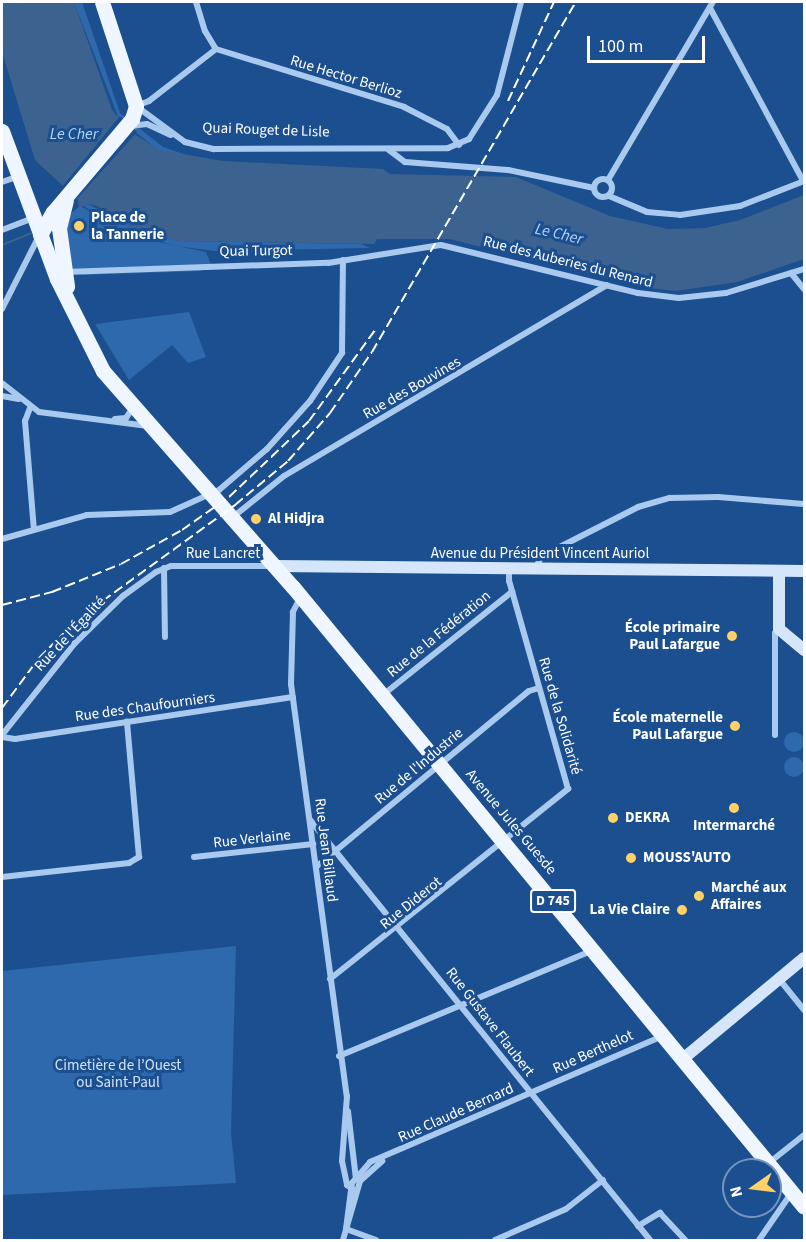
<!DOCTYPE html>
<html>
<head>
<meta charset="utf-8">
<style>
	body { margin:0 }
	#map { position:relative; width:806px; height:1242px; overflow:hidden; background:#1b4f8f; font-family:"Source Sans 3",sans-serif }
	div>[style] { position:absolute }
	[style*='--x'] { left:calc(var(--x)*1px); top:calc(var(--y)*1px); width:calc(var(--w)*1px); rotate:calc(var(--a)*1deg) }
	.green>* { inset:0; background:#2e69ad }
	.round { border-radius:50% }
	.water>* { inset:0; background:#3c6290 }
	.pier>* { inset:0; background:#1b4f8f }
	.stream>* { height:2px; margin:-1px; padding:0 1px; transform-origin:1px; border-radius:1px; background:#3c6290 }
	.street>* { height:6px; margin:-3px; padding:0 3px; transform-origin:3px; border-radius:3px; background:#a9c9ee }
	.street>.ring { margin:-3px; padding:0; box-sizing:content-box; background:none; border:6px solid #a9c9ee; border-radius:50% }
	.secondary>* { height:12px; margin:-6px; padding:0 6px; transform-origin:6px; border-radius:6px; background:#d6e6fa }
	.primary>* { height:15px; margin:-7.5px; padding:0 7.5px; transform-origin:7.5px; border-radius:7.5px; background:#f0f6ff }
	.rail>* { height:2px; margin-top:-1px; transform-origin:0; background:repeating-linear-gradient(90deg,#fff 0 10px,transparent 0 14.5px) }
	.dots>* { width:16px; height:16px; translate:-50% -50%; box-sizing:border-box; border:3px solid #1b4f8f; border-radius:50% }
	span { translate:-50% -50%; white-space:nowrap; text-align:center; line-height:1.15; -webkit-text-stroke:6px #1b4f8f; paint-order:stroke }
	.shield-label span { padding:2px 4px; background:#1b4f8f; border:2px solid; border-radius:4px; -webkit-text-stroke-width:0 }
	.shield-label { font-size:14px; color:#fff; font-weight:700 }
	.street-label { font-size:15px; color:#fff }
	.poi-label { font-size:15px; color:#fff; font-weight:700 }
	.left { translate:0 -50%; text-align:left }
	.right { translate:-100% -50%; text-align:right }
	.park-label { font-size:15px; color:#cfe3fa }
	.water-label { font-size:16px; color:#b5d3f5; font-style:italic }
	.frame { position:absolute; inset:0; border:3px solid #fff; pointer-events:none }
	.north { position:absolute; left:722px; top:1158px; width:60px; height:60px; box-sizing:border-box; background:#1b4f8f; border:2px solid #7695bc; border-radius:50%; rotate:256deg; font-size:16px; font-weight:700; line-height:24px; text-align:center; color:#fff }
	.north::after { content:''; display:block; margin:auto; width:21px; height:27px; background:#ffd166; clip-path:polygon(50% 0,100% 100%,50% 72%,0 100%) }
	.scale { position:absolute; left:587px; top:36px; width:118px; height:27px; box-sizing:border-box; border:3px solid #fff; border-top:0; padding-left:8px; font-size:18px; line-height:21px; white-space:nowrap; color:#fff; -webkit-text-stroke:4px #1b4f8f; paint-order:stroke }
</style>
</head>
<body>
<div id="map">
	<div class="green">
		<div style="clip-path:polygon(74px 2px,82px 2px,120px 113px,163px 147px,189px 156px,158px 150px,119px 119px)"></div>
		<div style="clip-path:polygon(88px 204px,129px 225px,178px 241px,361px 244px,370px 248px,214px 251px,176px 246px,139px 236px,103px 220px,84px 206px)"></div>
		<div style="clip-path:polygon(80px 206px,139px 238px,206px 252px,211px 265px,200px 271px,83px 275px,71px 268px,63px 220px)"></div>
		<div style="clip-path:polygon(189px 312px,206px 357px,188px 363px,172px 345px,129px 380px,95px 324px)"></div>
		<div class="round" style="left:784px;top:732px;width:20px;height:20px"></div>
		<div class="round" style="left:784px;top:757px;width:20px;height:20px"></div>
		<div style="clip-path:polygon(236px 946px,231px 1133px,236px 1183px,2px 1195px,2px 971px)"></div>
	</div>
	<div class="water">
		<div style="clip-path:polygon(2px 2px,74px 2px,112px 110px,133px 133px,159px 150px,223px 161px,383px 169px,390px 174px,516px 177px,610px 216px,668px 229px,705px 228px,740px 220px,804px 195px,804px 259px,737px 282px,676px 291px,649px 288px,449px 239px,377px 239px,374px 244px,178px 241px,129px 225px,97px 206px,88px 204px,79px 208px,78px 200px,35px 160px,2px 52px)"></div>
	</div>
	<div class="pier">
		<div style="clip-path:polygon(120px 116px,137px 132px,75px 201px,61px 188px)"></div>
	</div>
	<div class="stream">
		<div style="--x:2;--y:245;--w:31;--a:-22"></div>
		<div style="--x:2;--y:1240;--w:10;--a:0"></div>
	</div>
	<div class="street">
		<div style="--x:196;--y:2;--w:30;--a:73"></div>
		<div style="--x:205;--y:31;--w:21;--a:59"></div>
		<div style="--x:710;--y:8;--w:196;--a:61.7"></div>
		<div style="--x:216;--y:49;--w:85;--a:142.2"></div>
		<div style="--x:149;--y:101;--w:14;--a:159"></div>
		<div style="--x:136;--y:106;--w:61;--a:36.3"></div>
		<div style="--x:185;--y:142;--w:30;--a:14"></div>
		<div style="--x:214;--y:149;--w:234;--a:-0.2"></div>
		<div style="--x:448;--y:148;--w:23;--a:-23"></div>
		<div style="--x:469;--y:139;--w:52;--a:-57.5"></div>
		<div style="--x:497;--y:95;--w:96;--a:-75.5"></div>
		<div style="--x:216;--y:49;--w:197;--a:17.1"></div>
		<div style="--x:404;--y:107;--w:48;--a:27.1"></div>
		<div style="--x:447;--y:129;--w:20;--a:53"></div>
		<div style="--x:130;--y:126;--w:17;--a:-7"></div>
		<div style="--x:147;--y:124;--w:26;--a:25"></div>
		<div style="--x:389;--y:150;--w:20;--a:37"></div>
		<div style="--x:405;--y:162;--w:103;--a:4.4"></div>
		<div style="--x:508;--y:170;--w:88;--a:11.8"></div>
		<div class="ring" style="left:594px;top:179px;width:12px;height:12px"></div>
		<div style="--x:608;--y:180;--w:207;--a:-59.5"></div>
		<div style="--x:2;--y:182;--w:18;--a:-19"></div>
		<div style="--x:609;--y:196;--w:41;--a:22.8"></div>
		<div style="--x:647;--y:212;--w:33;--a:5"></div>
		<div style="--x:680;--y:215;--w:61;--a:-8.5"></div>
		<div style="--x:740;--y:206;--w:69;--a:-21.3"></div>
		<div style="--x:2;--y:230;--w:33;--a:-21"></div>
		<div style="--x:65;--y:272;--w:263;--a:-2"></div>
		<div style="--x:328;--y:263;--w:114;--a:-9.1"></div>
		<div style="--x:441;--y:245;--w:203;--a:13.7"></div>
		<div style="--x:638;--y:293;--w:41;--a:7"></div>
		<div style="--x:679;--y:298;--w:47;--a:-6.1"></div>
		<div style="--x:726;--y:293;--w:82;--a:-17.1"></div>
		<div style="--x:791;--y:273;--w:21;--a:51"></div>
		<div style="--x:2;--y:309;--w:80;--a:-63.1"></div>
		<div style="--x:2;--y:383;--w:47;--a:38.1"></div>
		<div style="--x:39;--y:412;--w:110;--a:7.3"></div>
		<div style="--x:2;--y:396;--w:17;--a:10"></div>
		<div style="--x:30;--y:408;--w:14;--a:111"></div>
		<div style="--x:25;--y:421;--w:109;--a:85.3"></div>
		<div style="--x:115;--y:419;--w:11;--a:-5"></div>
		<div style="--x:126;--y:418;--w:11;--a:-56"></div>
		<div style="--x:233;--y:517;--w:65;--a:-38.8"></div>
		<div style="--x:284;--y:476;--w:375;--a:-30.6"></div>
		<div style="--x:2;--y:539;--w:88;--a:-15.8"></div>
		<div style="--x:87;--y:515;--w:83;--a:-2.1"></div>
		<div style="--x:170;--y:512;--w:54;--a:-24.2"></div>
		<div style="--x:219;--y:490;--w:63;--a:-40.5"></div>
		<div style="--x:267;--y:449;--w:64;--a:-48.1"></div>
		<div style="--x:310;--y:401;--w:58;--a:-56.3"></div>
		<div style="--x:342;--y:353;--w:93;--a:-89.4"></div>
		<div style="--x:164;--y:568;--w:69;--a:89.2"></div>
		<div style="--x:535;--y:569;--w:15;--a:-62"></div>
		<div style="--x:542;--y:556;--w:108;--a:-27"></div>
		<div style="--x:638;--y:507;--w:33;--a:-16"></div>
		<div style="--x:670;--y:498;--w:48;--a:-1.2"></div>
		<div style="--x:718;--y:497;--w:86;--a:4.7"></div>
		<div style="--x:300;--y:598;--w:16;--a:117"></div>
		<div style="--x:293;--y:612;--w:72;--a:91.6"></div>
		<div style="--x:291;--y:684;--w:416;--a:82.3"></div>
		<div style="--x:347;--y:1096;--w:65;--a:94.4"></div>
		<div style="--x:342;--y:1161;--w:25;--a:78"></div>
		<div style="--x:347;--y:1185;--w:11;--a:34"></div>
		<div style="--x:384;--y:694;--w:164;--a:-38.6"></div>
		<div style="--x:2;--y:735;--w:116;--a:-51.6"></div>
		<div style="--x:74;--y:644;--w:69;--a:-44.4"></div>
		<div style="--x:123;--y:596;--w:41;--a:-36"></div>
		<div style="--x:156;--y:572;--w:16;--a:-22"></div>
		<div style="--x:171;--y:566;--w:102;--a:0"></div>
		<div style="--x:775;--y:735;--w:102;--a:-90"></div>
		<div style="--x:775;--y:633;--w:6;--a:-45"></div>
		<div style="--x:2;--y:737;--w:13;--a:9"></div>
		<div style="--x:15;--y:739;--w:281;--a:-8.6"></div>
		<div style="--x:311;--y:821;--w:539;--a:51.02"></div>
		<div style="--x:194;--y:857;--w:120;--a:-6.2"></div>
		<div style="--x:316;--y:867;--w:276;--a:-39.6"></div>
		<div style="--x:529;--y:691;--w:10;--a:-17"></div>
		<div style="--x:2;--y:877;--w:128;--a:-6.3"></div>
		<div style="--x:129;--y:863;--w:12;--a:-31"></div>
		<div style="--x:139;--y:857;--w:136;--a:-95.1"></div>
		<div style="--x:330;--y:979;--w:305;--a:-38.6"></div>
		<div style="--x:568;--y:789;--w:216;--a:-105.8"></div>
		<div style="--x:509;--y:581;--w:12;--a:-90"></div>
		<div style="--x:779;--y:979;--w:40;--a:51"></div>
		<div style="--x:339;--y:1056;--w:273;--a:-22.6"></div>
		<div style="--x:348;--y:1111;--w:68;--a:83.3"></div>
		<div style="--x:770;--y:1162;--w:43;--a:-38.5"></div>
		<div style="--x:638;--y:1226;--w:26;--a:-31"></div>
		<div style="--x:660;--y:1213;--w:37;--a:47"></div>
		<div style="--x:346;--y:1229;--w:46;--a:-82.6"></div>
		<div style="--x:352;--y:1183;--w:28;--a:-49"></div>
		<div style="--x:370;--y:1162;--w:318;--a:-23.3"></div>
		<div style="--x:346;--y:1229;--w:32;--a:20"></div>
		<div style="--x:343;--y:1240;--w:61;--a:-73.9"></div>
		<div style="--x:360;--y:1181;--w:30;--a:-42"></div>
		<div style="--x:495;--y:1240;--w:77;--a:-23.6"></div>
		<div style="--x:566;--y:1209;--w:47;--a:-38.1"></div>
		<div style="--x:759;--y:1240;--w:58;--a:-55.5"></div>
	</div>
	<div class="secondary">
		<div style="--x:275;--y:566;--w:529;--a:0.54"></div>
		<div style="--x:779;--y:571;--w:58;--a:90"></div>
		<div style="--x:779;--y:629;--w:33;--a:40"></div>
		<div style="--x:684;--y:1058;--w:156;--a:-39.8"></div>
	</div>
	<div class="primary">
		<div style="--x:2;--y:131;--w:158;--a:69.6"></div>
		<div style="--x:57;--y:279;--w:103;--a:63.4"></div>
		<div style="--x:103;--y:371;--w:288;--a:48.7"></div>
		<div style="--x:293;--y:587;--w:803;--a:50.5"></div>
		<div style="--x:66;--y:200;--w:29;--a:104"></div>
		<div style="--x:59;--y:228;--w:59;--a:82.1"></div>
		<div style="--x:40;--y:235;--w:26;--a:-61"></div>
		<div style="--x:53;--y:212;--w:122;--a:-49.7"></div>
		<div style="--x:132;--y:119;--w:14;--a:-73"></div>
		<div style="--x:136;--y:106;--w:109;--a:-108.1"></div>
	</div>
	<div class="rail">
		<div style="--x:508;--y:101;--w:109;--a:-65.1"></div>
		<div style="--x:2;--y:605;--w:52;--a:-14.6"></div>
		<div style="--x:52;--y:592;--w:74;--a:-22.1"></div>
		<div style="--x:121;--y:564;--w:70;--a:-29.1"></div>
		<div style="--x:182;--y:530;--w:57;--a:-35.1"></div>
		<div style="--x:229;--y:497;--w:110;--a:-43.5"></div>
		<div style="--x:309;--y:421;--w:112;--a:-54"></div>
		<div style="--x:2;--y:708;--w:62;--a:-53.5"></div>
		<div style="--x:39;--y:658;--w:57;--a:-45"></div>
		<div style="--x:79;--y:618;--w:193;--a:-35.9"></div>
		<div style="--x:235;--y:505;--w:69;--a:-39.7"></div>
		<div style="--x:288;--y:461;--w:64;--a:-48.8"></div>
		<div style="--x:330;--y:413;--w:74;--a:-55.5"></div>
		<div style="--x:372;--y:352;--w:405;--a:-59.8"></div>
	</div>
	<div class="dots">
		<div style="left:79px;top:226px;background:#ffd166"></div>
		<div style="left:256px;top:519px;background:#ffd166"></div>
		<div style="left:732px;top:636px;background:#ffd166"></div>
		<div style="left:735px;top:726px;background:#ffd166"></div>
		<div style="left:734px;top:808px;background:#ffd166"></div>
		<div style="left:613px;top:818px;background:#ffd166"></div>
		<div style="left:631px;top:858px;background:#ffd166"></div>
		<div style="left:699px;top:896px;background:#ffd166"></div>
		<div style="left:682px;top:910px;background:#ffd166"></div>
	</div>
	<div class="shield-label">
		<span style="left:553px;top:901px">D 745</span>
	</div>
	<div class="street-label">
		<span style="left:346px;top:77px;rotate:17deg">Rue Hector Berlioz</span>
		<span style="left:266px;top:130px;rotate:2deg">Quai Rouget de Lisle</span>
		<span style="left:256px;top:251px;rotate:-1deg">Quai Turgot</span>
		<span style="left:568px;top:262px;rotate:14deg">Rue des Auberies du Renard</span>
		<span style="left:412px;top:388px;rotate:-30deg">Rue des Bouvines</span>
		<span style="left:223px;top:554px">Rue Lancret</span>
		<span style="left:540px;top:554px">Avenue du Président Vincent Auriol</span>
		<span style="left:70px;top:634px;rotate:-47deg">Rue de l'Égalité</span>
		<span style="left:439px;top:634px;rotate:-39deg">Rue de la Fédération</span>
		<span style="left:145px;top:707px;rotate:-8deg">Rue des Chaufourniers</span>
		<span style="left:560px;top:716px;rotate:74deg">Rue de la Solidarité</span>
		<span style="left:419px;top:766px;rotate:-40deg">Rue de l'Industrie</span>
		<span style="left:511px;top:822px;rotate:50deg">Avenue Jules Guesde</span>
		<span style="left:252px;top:839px;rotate:-6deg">Rue Verlaine</span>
		<span style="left:326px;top:850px;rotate:83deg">Rue Jean Billaud</span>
		<span style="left:411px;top:903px;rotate:-39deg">Rue Diderot</span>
		<span style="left:490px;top:1022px;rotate:52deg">Rue Gustave Flaubert</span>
		<span style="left:593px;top:1052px;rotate:-24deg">Rue Berthelot</span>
		<span style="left:456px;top:1113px;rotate:-24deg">Rue Claude Bernard</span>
	</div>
	<div class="poi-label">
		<span class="left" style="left:91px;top:226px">Place de<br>la Tannerie</span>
		<span class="left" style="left:268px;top:519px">Al Hidjra</span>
		<span class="right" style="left:720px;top:636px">École primaire<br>Paul Lafargue</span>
		<span class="right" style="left:723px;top:726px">École maternelle<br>Paul Lafargue</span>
		<span class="left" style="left:625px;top:818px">DEKRA</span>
		<span style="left:734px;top:826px">Intermarché</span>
		<span class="left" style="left:643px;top:858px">MOUSS'AUTO</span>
		<span class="left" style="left:711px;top:896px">Marché aux<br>Affaires</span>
		<span class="right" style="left:670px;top:910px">La Vie Claire</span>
	</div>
	<div class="park-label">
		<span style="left:118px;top:1074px">Cimetière de l’Ouest<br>ou Saint-Paul</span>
	</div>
	<div class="water-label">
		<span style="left:74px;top:134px">Le Cher</span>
		<span style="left:559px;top:234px;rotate:13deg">Le Cher</span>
	</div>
	<div class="frame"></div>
	<div class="north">N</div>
	<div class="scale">100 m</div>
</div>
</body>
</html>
